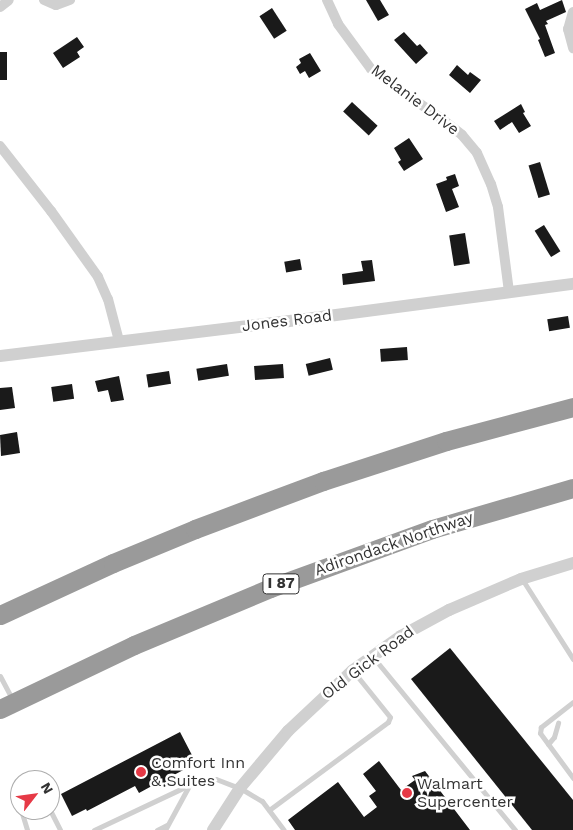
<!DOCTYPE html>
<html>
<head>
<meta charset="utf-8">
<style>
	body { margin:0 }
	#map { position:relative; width:573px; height:830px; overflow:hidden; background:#fff; font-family:"Work Sans",sans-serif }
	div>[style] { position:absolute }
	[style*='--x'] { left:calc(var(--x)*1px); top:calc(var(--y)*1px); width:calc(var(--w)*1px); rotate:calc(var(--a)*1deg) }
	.building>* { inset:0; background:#1a1a1a; transform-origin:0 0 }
	.service>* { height:5px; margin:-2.5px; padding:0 2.5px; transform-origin:2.5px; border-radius:2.5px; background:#d0d0d0 }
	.minor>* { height:10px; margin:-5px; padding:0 5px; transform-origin:5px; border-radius:5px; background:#d0d0d0 }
	.tertiary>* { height:12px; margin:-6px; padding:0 6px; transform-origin:6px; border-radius:6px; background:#d0d0d0 }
	.motorway>* { height:19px; margin:-9.5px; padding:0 9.5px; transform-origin:9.5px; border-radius:9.5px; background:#9a9a9a }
	.dots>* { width:14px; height:14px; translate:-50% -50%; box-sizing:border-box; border:2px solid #fff; border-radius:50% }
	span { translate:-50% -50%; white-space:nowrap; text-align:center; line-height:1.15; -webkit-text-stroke:5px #fff; paint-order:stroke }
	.shield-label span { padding:1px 4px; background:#fff; border:1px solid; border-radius:4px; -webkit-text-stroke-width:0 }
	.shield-label { font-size:15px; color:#333; font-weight:700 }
	.street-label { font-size:16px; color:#333 }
	.poi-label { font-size:16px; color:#333 }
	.left { translate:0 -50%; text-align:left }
	.north { position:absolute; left:10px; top:770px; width:50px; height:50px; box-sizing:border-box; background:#fff; border:1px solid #adadad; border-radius:50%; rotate:60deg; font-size:14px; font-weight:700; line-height:20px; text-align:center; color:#333 }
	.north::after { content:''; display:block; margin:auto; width:18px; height:22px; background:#e63946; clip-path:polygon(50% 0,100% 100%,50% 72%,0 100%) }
</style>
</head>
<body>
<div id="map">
	<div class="building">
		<div style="clip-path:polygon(366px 0,380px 0,389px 15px,378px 21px)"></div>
		<div style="clip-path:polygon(562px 0,566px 12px,546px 21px,548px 24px,545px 25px,555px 53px,545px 57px,538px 40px,540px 39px,525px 9px,537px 3px,540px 10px)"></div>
		<div style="left:272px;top:8px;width:27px;height:15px;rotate:57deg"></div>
		<div style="clip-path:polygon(404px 32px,417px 46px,420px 44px,428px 53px,416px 64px,394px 40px)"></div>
		<div style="clip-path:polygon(77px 37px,84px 47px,77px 52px,80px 57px,63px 68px,53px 53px)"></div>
		<div style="left:0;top:52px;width:7px;height:28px"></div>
		<div style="clip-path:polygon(310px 53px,321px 71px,309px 78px,305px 71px,300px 74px,296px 67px,301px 63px,299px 59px)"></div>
		<div style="clip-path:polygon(457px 65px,468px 75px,470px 72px,481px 80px,470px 93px,449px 75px)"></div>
		<div style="left:352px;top:102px;width:35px;height:13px;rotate:43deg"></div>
		<div style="clip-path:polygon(521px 104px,525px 112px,523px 113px,531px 126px,519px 133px,512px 122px,500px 130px,494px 121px)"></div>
		<div style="clip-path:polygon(409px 138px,423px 159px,404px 171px,398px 162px,401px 160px,394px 148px)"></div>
		<div style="left:540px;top:162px;width:34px;height:12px;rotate:73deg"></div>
		<div style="clip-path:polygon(455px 174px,459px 186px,452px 189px,459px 207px,446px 212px,436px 184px,447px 180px,446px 177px)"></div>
		<div style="left:544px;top:225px;width:31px;height:11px;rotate:58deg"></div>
		<div style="left:465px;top:233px;width:31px;height:16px;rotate:81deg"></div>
		<div style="left:300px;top:259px;width:11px;height:16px;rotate:80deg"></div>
		<div style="clip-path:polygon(372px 260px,375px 281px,343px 285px,342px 274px,363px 271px,361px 261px)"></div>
		<div style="left:568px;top:316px;width:12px;height:21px;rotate:81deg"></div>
		<div style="left:407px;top:347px;width:13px;height:27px;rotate:86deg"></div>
		<div style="left:330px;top:358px;width:12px;height:25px;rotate:76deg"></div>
		<div style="left:227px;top:364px;width:12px;height:31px;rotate:81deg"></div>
		<div style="left:283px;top:364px;width:14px;height:29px;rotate:86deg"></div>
		<div style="left:169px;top:371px;width:13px;height:23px;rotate:81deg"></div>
		<div style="clip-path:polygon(119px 376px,124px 400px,111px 402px,108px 390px,98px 392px,95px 381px)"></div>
		<div style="left:72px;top:384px;width:15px;height:21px;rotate:82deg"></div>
		<div style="clip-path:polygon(12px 387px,15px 408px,0 410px,0 388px)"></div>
		<div style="clip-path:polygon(17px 432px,20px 453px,1px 456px,0 435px)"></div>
		<div style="clip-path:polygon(450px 648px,573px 800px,573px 830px,532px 830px,411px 679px)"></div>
		<div style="clip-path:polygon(180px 732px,194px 759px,185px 764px,187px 768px,172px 776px,175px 781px,164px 787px,161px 781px,139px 793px,135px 786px,87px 811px,86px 809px,72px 816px,61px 794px)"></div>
		<div style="clip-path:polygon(379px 761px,401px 790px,415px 780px,412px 776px,425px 771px,470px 830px,295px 830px,288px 820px,338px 782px,364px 817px,377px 807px,369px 796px,376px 791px,363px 774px)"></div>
	</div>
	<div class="service">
		<div style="--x:522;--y:579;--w:95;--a:57.5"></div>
		<div style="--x:373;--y:657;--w:224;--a:50.6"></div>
		<div style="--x:0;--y:676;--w:27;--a:62"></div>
		<div style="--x:573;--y:702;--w:41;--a:142"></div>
		<div style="--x:541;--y:727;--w:6;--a:99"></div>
		<div style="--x:540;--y:733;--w:56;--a:53.7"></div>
		<div style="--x:548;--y:744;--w:9;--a:-49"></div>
		<div style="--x:554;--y:737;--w:15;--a:-74"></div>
		<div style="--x:21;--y:810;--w:21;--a:73"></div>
		<div style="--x:50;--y:810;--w:22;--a:63"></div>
		<div style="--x:269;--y:810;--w:148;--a:-36.5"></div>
		<div style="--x:388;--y:722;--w:5;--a:-68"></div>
		<div style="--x:390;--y:717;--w:59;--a:-128.8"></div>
		<div style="--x:94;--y:830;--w:105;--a:-25.3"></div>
		<div style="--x:157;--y:830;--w:11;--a:-27"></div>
		<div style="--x:165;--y:830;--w:52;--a:-61.5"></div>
		<div style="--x:190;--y:784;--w:26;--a:-11"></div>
		<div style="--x:216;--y:779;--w:26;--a:21"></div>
		<div style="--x:240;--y:788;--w:26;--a:31"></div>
		<div style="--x:262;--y:801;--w:36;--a:53"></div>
	</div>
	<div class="minor">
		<div style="--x:44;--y:0;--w:13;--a:23"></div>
		<div style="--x:56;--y:5;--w:15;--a:-20"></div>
		<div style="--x:327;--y:0;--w:26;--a:65"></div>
		<div style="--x:338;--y:24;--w:56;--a:53.7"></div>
		<div style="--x:371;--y:69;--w:88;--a:35.3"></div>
		<div style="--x:443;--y:120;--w:24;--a:38"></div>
		<div style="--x:462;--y:135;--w:23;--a:50"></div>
		<div style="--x:477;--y:153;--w:34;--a:66"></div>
		<div style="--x:491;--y:184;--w:24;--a:73"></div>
		<div style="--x:498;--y:207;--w:86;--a:82.6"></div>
		<div style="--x:0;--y:7;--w:11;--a:-38"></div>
		<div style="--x:573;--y:12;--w:18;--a:106"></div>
		<div style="--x:568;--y:29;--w:20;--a:75"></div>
		<div style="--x:0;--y:146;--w:83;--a:51.9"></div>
		<div style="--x:51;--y:211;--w:81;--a:54.5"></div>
		<div style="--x:98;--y:277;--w:24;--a:66"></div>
		<div style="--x:108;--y:299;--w:43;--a:75.3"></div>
	</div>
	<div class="tertiary">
		<div style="--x:0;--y:356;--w:300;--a:-6.9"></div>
		<div style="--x:298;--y:320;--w:277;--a:-7.5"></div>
		<div style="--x:213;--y:830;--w:50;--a:-57.3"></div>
		<div style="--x:240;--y:788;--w:75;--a:-49.9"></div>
		<div style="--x:288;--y:731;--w:88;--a:-43.2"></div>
		<div style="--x:352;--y:671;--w:60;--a:-35.5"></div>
		<div style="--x:401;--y:636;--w:55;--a:-28.4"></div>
		<div style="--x:449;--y:610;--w:78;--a:-23.3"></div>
		<div style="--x:521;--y:579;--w:54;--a:-17.1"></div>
	</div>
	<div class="motorway">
		<div style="--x:0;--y:615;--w:124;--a:-24.7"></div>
		<div style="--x:113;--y:563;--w:89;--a:-22.5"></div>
		<div style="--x:195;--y:529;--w:137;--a:-20.6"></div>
		<div style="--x:323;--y:481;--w:129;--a:-18"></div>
		<div style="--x:446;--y:441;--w:131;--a:-15"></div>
		<div style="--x:0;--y:709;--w:148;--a:-25.5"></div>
		<div style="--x:134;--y:645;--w:147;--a:-22.7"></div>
		<div style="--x:270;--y:588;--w:172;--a:-20"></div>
		<div style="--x:432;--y:529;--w:147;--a:-16.2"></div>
	</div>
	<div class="dots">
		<div style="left:141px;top:772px;background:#e63946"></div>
		<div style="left:407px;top:793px;background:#e63946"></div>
	</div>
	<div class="shield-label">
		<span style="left:281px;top:584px">I 87</span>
	</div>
	<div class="street-label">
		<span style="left:415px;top:100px;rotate:37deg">Melanie Drive</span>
		<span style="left:287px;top:321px;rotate:-7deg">Jones Road</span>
		<span style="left:394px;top:544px;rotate:-19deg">Adirondack Northway</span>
		<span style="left:368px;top:663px;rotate:-37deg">Old Gick Road</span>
	</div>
	<div class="poi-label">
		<span class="left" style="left:151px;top:772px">Comfort Inn<br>&amp; Suites</span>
		<span class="left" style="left:417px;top:793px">Walmart<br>Supercenter</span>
	</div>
	<div class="north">N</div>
</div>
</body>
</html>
